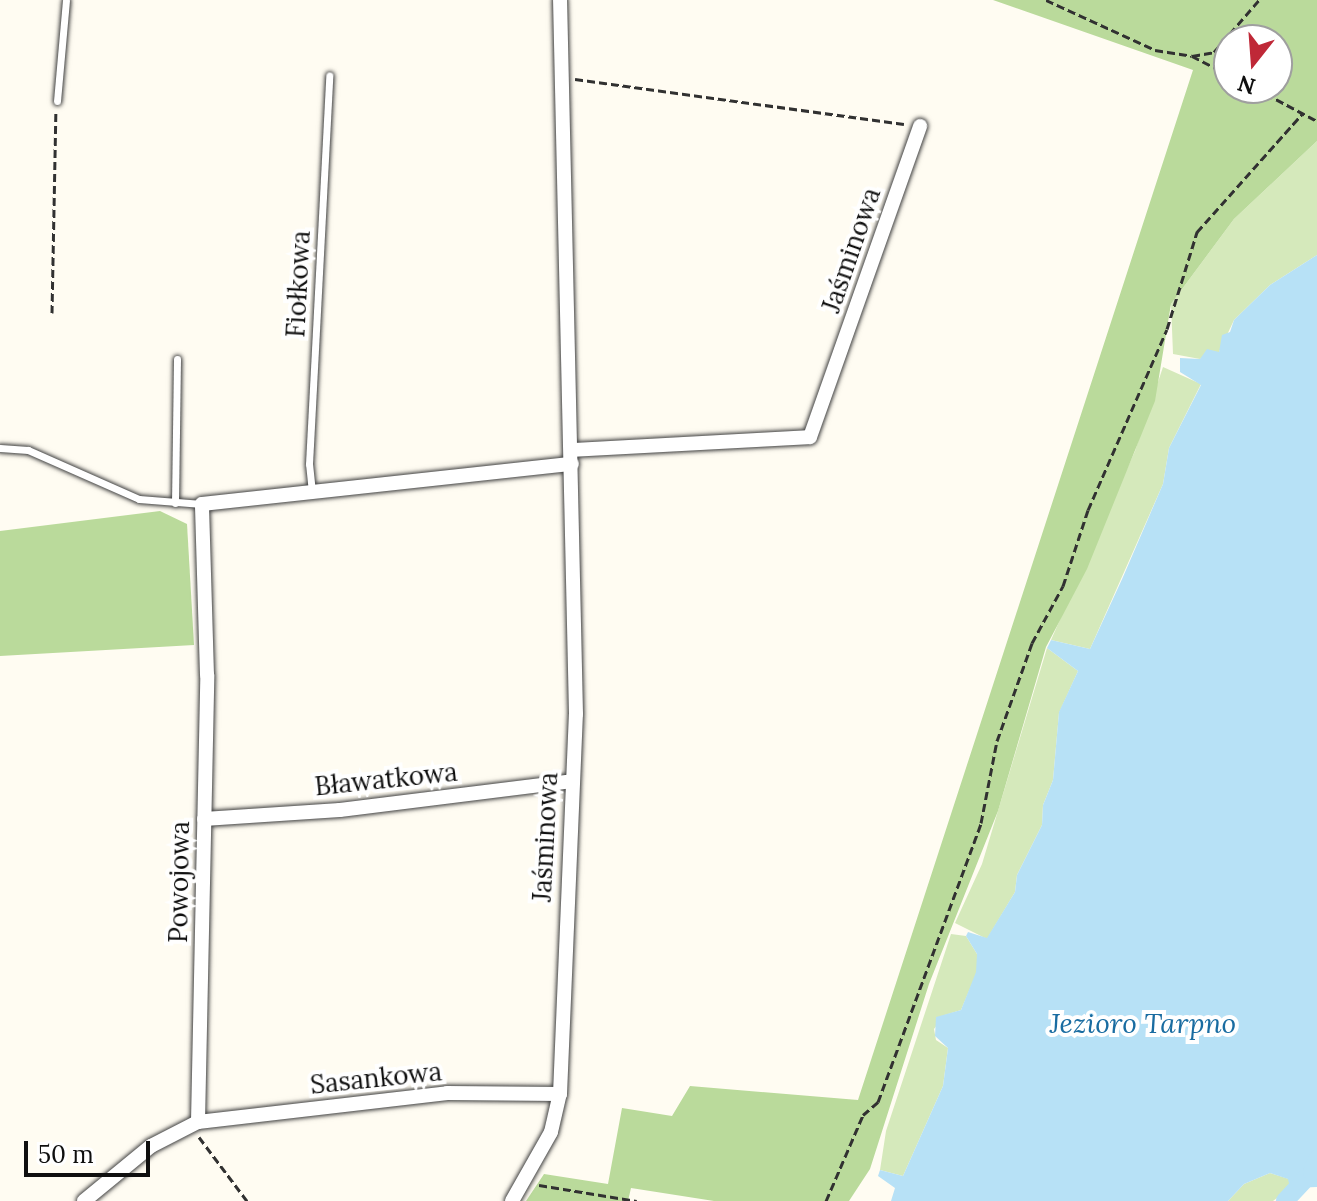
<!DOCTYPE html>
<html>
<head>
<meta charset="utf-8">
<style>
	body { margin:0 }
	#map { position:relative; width:1317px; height:1201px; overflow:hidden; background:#fffcf2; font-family:Lora,serif }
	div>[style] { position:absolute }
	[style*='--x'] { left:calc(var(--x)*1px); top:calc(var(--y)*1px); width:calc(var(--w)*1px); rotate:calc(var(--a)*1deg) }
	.green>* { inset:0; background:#d5e9bb }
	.forest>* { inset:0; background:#bada9b }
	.water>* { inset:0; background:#b7e1f6 }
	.canal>* { height:18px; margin:-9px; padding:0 9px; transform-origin:9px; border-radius:9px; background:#b7e1f6 }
	.path>* { height:3px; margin-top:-1.5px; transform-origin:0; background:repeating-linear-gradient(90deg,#313131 0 8px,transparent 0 12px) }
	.roads { filter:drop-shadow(0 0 2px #424242) drop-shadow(0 0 2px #424242) }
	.lane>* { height:7px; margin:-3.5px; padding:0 3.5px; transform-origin:3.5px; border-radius:3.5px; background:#fff }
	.street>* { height:14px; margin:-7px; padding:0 7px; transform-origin:7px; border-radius:7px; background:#fff }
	span { translate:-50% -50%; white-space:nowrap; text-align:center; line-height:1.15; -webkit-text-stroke:8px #fff; paint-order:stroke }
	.street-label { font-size:26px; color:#0f0f0f }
	.water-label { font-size:28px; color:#196ca1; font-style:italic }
	.north { position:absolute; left:1213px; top:24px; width:80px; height:80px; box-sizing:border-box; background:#fff; border:2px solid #9f9f9f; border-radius:50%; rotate:197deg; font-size:22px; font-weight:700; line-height:32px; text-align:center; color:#0f0f0f }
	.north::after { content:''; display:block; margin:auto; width:28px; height:36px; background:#bf2837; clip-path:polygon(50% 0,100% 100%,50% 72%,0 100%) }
	.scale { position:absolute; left:24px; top:1141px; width:126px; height:36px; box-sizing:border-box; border:4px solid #0f0f0f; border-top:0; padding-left:10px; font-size:24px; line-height:28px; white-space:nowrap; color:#0f0f0f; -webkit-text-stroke:6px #fff; paint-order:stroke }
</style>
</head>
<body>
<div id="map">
	<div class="green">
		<div style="clip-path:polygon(1317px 141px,1317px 255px,1270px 285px,1234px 320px,1219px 352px,1200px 359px,1173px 354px,1171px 304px,1234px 219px)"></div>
		<div style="clip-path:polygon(1163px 367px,1201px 384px,1169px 448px,1163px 484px,1090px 649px,1051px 640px,1135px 451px)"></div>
		<div style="clip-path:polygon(1047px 648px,1078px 671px,1059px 713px,1053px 780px,1043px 805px,1042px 825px,1017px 875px,1015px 892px,987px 939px,955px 923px,982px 864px)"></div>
		<div style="clip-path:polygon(951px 934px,966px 936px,977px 954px,977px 972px,961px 1010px,945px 1015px,934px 1029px,936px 1040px,948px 1048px,943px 1086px,903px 1176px,880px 1170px,886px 1131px)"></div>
		<div style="clip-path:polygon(1270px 1173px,1289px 1179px,1290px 1188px,1273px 1201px,1228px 1201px,1244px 1184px)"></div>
	</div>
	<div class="forest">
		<div style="clip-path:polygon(evenodd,993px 0,1317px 0,1317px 141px,1234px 219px,1171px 304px,1155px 401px,1087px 569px,1046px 647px,998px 811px,929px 984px,870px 1169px,849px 1201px,714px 1201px,631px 1188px,628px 1201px,526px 1201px,544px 1174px,608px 1184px,622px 1108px,672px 1116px,690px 1086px,858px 1100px,1193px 70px,993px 0,1229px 40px,1277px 40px,1277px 88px,1229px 88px,1229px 40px)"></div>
		<div style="clip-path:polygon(160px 511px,187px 524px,194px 645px,0 656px,0 531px)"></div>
	</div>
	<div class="water">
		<div style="clip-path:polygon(1317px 255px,1317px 1187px,1290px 1188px,1288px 1179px,1270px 1173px,1244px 1184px,1228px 1201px,891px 1201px,895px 1188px,878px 1176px,880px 1170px,903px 1176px,943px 1086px,948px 1048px,935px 1036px,936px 1017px,961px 1010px,976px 972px,977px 954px,966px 936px,968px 932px,987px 938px,1015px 892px,1017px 875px,1042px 825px,1043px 805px,1053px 780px,1059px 712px,1078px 671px,1047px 648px,1051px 640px,1090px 649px,1123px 577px,1163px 484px,1169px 448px,1201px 385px,1180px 372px,1180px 358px,1200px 359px,1207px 349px,1219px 352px,1222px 335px,1230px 332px,1234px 320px,1270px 285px)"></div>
	</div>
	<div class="canal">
		<div style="--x:1285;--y:1201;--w:40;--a:-47"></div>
		<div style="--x:1312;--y:1172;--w:14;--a:-69"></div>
	</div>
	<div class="path">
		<div style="--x:1046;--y:0;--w:120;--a:24.6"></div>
		<div style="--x:1155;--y:50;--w:37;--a:9"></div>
		<div style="--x:1192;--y:56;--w:22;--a:-10"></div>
		<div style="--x:1214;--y:52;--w:69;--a:-49.1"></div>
		<div style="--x:1192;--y:56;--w:42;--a:27.2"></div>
		<div style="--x:575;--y:79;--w:332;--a:7.8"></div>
		<div style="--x:1255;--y:88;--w:70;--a:28"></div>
		<div style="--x:52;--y:313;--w:200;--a:-88.9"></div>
		<div style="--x:199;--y:1137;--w:80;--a:53.1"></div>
		<div style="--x:539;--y:1185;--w:99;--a:9.3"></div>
		<div style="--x:826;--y:1201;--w:94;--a:-66.7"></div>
		<div style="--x:863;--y:1115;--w:20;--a:-41"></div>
		<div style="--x:878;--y:1102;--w:297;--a:-69.7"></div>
		<div style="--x:981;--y:823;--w:84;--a:-79"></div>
		<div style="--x:997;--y:741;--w:104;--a:-70.3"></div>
		<div style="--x:1032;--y:643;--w:65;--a:-61.5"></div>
		<div style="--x:1063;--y:586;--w:80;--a:-71.8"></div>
		<div style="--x:1088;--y:510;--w:197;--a:-66.4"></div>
		<div style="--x:1167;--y:329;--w:102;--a:-72.8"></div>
		<div style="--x:1197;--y:232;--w:159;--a:-48.3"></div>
	</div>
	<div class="roads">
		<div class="lane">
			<div style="--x:57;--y:101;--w:101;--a:-84.9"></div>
			<div style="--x:0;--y:448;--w:28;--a:4"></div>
			<div style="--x:28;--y:450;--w:121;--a:23.8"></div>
			<div style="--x:139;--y:499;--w:63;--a:4.5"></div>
			<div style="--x:312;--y:492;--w:28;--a:-96"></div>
			<div style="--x:309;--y:464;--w:389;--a:-87"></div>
			<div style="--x:175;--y:503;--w:144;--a:-89.2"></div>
		</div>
		<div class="street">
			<div style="--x:572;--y:450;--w:238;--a:-3.1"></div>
			<div style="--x:810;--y:437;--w:330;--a:-70.5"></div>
			<div style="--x:204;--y:819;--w:136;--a:-3.8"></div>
			<div style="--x:340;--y:810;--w:234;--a:-7.1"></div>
			<div style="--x:198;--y:1122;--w:447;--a:-88.8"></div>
			<div style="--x:207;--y:675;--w:171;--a:-91.7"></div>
			<div style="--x:202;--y:504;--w:372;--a:-6.2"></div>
			<div style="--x:84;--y:1201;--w:87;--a:-39.4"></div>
			<div style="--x:151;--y:1146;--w:53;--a:-27.1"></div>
			<div style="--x:198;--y:1122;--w:251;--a:-6.6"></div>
			<div style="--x:447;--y:1093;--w:113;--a:0.5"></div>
			<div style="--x:512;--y:1201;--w:79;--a:-60.5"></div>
			<div style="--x:551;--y:1132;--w:39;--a:-77"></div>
			<div style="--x:560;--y:1094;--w:380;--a:-87.6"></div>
			<div style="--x:576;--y:714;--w:714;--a:-91.28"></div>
		</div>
	</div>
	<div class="street-label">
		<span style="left:851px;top:250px;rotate:-71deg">Jaśminowa</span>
		<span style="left:298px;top:284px;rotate:-87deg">Fiołkowa</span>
		<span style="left:386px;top:779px;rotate:-6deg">Bławatkowa</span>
		<span style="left:545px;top:837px;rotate:-87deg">Jaśminowa</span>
		<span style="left:179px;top:882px;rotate:-89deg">Powojowa</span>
		<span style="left:376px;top:1078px;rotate:-6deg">Sasankowa</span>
	</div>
	<div class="water-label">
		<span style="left:1143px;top:1023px">Jezioro Tarpno</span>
	</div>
	<div class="north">N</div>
	<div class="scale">50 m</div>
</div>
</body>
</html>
